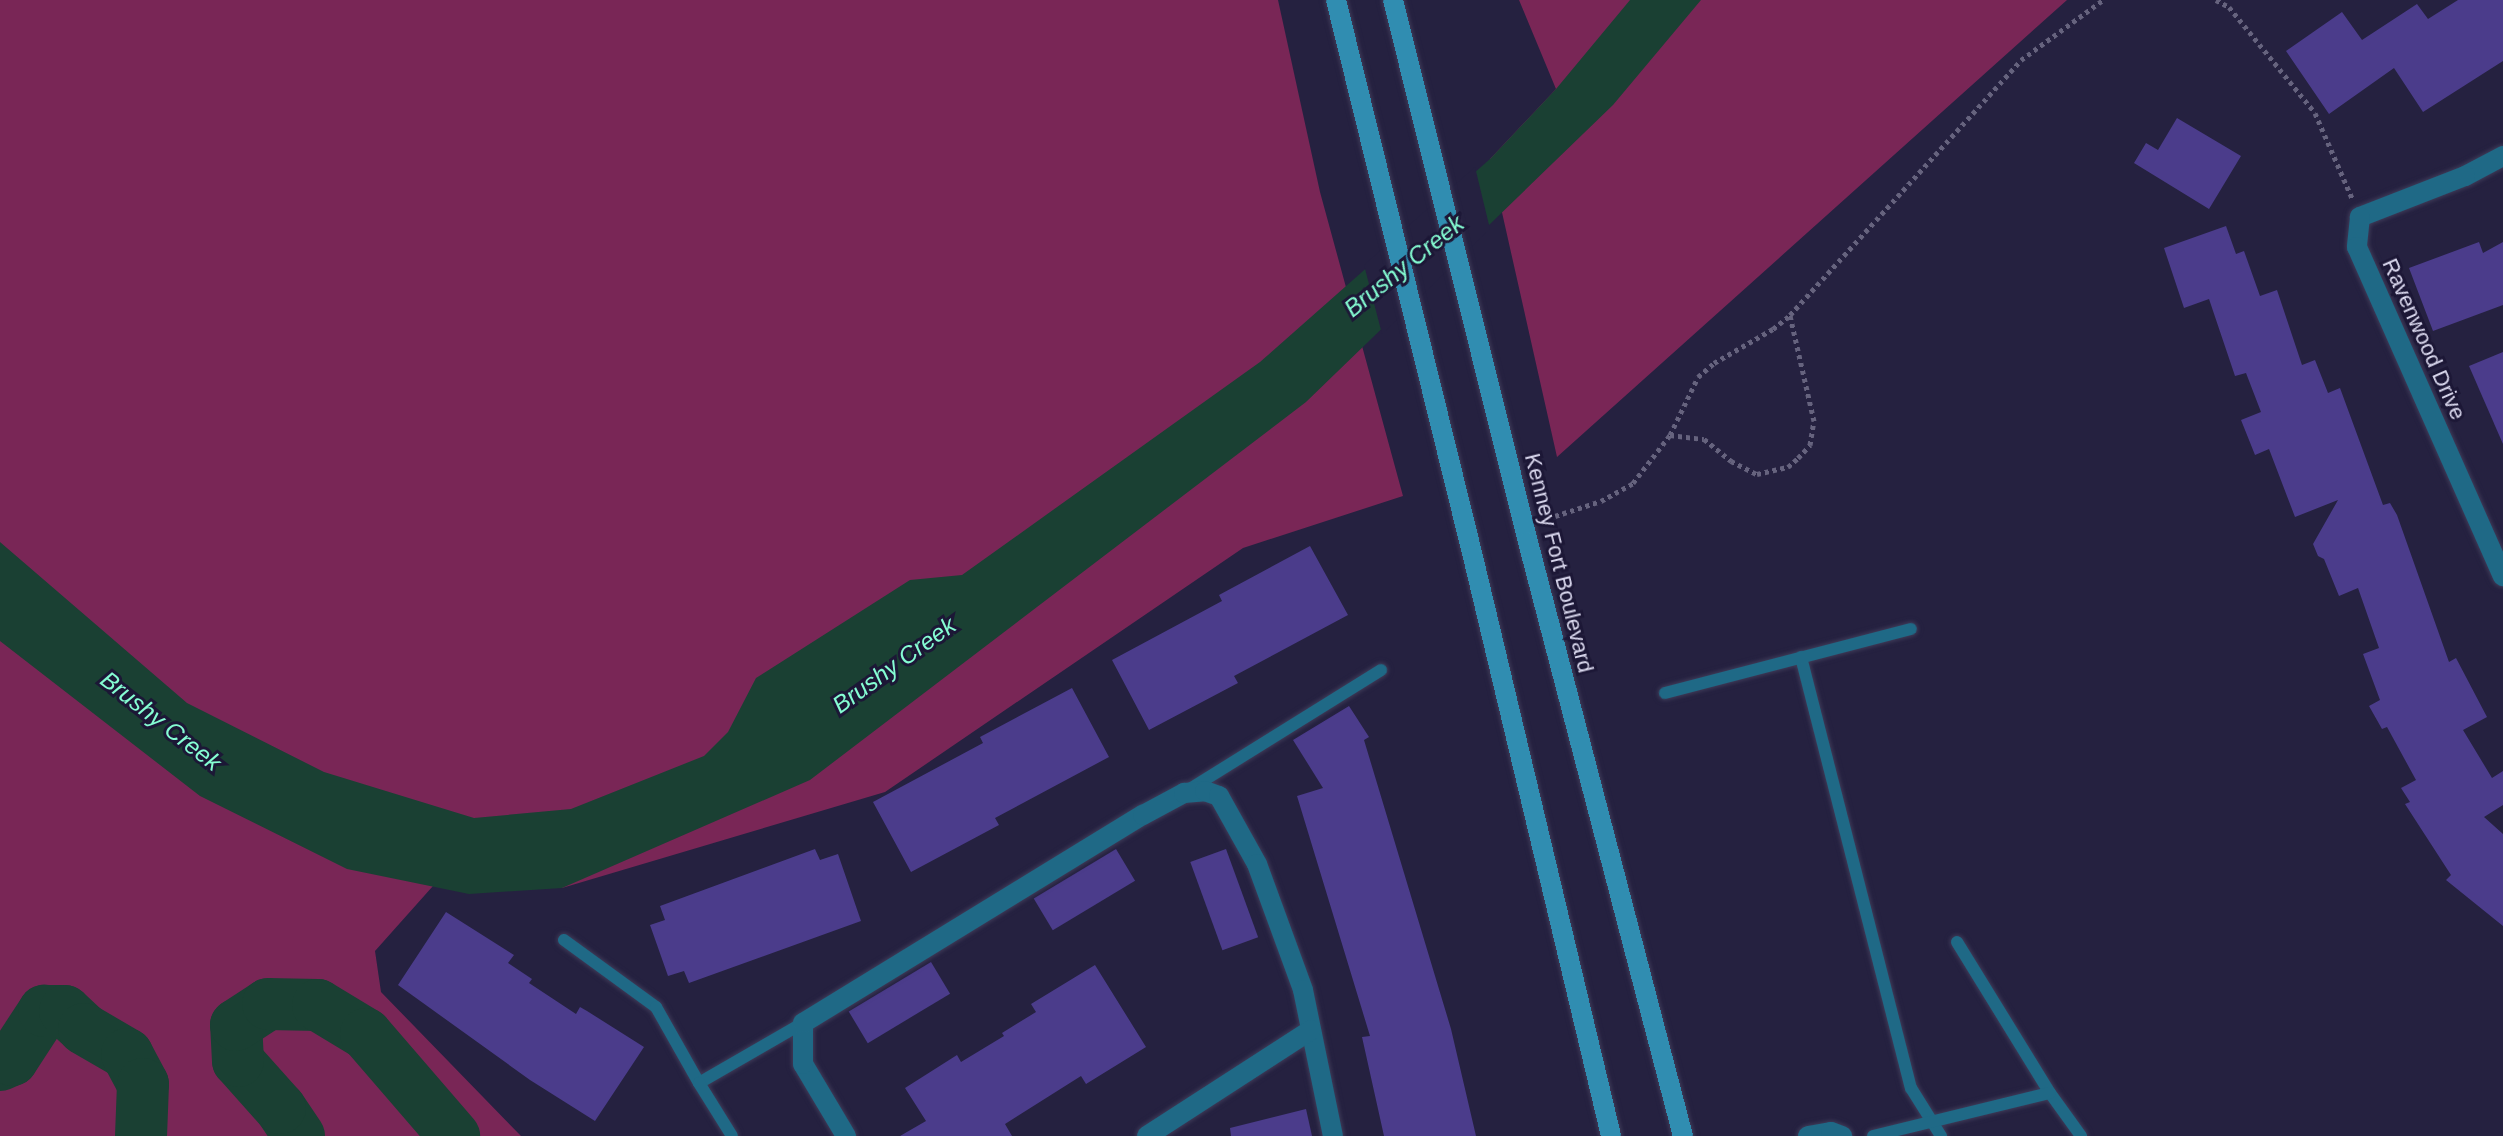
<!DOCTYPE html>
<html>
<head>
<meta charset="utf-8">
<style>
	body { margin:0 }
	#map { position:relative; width:2503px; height:1136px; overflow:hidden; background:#252140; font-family:Arial,sans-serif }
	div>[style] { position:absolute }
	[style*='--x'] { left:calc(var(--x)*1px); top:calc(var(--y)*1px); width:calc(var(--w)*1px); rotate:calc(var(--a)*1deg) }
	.forest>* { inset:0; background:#792656 }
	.water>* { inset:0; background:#1a4033 }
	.pier>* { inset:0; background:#252140 }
	.river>* { height:52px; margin:-26px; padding:0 26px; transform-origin:26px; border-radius:26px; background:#1a4033 }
	.building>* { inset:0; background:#4b3c8b; transform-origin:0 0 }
	.path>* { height:5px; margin-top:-2.5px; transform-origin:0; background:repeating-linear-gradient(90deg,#66637e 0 4px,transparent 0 8px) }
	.roads { filter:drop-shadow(0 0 2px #3e3b58) drop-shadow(0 0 2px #3e3b58) }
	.service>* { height:12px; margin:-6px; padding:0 6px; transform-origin:6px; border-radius:6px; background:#1f6986 }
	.minor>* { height:20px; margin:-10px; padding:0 10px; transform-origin:10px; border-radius:10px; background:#1f6986 }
	.secondary>* { height:20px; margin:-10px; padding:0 10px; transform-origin:10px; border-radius:10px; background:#308db1 }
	span { translate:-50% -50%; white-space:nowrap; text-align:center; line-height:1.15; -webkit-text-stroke:6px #1c1736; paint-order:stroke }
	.street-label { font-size:22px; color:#dad8ee }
	.water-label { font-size:24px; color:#85fdd3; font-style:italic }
</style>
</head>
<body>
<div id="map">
	<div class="forest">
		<div style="clip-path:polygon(0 0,1278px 0,1320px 192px,1403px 496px,1243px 548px,885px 792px,562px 888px,441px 877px,375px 951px,381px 992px,521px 1136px,0 1136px)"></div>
		<div style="clip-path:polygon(1519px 0,2067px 0,1557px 457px,1490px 159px,1556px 89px)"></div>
	</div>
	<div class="water">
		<div style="clip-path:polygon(1630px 0,1701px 0,1613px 105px,1306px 402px,810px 780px,562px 888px,469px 894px,347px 869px,200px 796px,0 641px,0 542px,187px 703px,324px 772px,474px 818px,571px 809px,704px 756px,728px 732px,756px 678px,910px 580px,962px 575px,1260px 362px,1490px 159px,1556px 89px)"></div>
	</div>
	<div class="pier">
		<div style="clip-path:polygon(1475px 167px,1490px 229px,1382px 334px,1364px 265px)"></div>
	</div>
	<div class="river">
		<div style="--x:0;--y:1065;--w:13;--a:-23"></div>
		<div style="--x:12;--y:1060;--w:59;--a:-56.9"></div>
		<div style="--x:44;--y:1011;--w:21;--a:0"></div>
		<div style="--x:65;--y:1011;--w:26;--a:43"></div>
		<div style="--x:84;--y:1029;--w:50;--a:30.2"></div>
		<div style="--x:127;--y:1054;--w:34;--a:62"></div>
		<div style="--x:143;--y:1084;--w:52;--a:92.2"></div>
		<div style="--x:299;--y:1136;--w:34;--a:-124"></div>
		<div style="--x:280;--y:1108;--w:63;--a:-131.8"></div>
		<div style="--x:238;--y:1061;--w:36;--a:-93"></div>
		<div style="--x:236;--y:1025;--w:38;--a:-33"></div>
		<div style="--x:268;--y:1004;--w:50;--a:1.1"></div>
		<div style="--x:318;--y:1005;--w:56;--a:31.1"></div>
		<div style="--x:366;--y:1034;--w:135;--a:49.2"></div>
	</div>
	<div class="building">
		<div style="clip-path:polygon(2458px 0,2503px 0,2503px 61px,2423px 112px,2394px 68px,2329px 114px,2286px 51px,2342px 12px,2362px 40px,2417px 4px,2428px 19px)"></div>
		<div style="clip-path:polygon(2177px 118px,2241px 156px,2209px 209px,2134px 163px,2146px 143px,2158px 150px)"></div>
		<div style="clip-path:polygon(2226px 226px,2236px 254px,2244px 251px,2260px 296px,2277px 290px,2302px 365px,2315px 360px,2328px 393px,2340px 388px,2383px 505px,2390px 503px,2397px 515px,2449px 662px,2456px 658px,2487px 717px,2463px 730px,2492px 778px,2503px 771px,2503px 805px,2484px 817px,2503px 834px,2503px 926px,2446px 880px,2451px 875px,2405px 804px,2410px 802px,2401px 788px,2416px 780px,2387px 727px,2382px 729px,2369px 706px,2380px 700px,2363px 654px,2379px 648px,2358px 588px,2339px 596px,2324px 559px,2318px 556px,2313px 544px,2338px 500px,2295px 517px,2269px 449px,2255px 455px,2241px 420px,2261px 412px,2246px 373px,2235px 376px,2209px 299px,2184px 308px,2164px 248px)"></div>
		<div style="clip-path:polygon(2479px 242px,2483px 253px,2503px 242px,2503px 305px,2433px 331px,2409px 268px)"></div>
		<div style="clip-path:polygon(2503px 352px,2503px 444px,2469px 366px)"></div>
		<div style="clip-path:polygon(1310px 546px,1348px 615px,1234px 676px,1238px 683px,1149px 730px,1112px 660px,1222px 601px,1219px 595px)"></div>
		<div style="clip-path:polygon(1072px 688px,1109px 757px,995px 818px,999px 825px,911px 872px,873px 802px,983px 743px,980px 737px)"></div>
		<div style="clip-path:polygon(1349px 706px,1369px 737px,1364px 740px,1451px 1029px,1476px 1136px,1384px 1136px,1362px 1037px,1370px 1036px,1297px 796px,1323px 788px,1293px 740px)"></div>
		<div style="clip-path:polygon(815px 849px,820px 860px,838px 854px,861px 921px,689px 983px,684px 971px,668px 976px,650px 925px,665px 920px,660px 906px)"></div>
		<div style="left:1116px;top:849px;width:37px;height:96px;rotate:59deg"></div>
		<div style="left:1226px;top:849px;width:94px;height:38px;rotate:70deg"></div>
		<div style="clip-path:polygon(446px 912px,514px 955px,508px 963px,532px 979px,529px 983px,576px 1014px,580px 1007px,587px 1011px,644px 1047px,595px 1121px,530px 1080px,398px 985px)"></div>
		<div style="left:931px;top:962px;width:37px;height:96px;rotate:59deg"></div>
		<div style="clip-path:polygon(1095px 965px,1146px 1047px,1086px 1084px,1081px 1076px,1005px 1124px,1012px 1136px,900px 1136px,926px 1121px,905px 1088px,957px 1055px,961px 1062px,1004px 1036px,1002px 1033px,1036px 1012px,1031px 1004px)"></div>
		<div style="clip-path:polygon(1306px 1109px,1312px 1136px,1231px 1136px,1230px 1128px)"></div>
	</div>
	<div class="path">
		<div style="--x:2216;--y:0;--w:15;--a:28"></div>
		<div style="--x:2229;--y:7;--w:136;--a:50.9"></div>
		<div style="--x:2315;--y:113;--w:93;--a:66.5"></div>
		<div style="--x:1670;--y:435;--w:34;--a:7"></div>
		<div style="--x:1704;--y:439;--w:35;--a:39"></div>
		<div style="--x:1731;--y:461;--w:29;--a:27"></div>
		<div style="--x:1757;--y:474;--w:32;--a:-13"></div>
		<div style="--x:1788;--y:467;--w:13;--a:-42"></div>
		<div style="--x:1798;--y:458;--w:18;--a:-47"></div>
		<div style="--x:1810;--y:445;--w:24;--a:-81"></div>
		<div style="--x:1814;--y:421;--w:109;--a:-102.8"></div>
		<div style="--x:1555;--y:516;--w:48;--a:-18.1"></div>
		<div style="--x:1601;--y:501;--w:37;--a:-29"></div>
		<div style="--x:1633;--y:483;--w:61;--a:-52.4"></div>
		<div style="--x:1670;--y:435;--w:64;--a:-64.2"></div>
		<div style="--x:1698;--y:377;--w:21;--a:-41"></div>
		<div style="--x:1714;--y:363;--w:68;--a:-30"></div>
		<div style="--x:1773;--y:329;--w:22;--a:-39"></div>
		<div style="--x:1790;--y:315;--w:344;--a:-47.8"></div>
		<div style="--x:2021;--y:60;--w:102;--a:-36.2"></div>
	</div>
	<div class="roads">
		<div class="service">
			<div style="--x:1801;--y:657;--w:445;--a:75.7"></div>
			<div style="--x:1911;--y:1088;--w:57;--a:58"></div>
			<div style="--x:1665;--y:693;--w:254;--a:-14.6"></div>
			<div style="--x:1190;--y:789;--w:225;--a:-31.9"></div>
			<div style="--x:564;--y:940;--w:114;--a:36.1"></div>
			<div style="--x:656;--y:1007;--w:87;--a:60.5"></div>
			<div style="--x:699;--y:1083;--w:120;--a:-30"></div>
			<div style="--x:1957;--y:942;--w:177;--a:58.4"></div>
			<div style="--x:2050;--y:1093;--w:53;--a:54.2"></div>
			<div style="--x:699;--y:1083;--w:62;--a:58.1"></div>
			<div style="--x:1873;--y:1136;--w:182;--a:-13.7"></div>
		</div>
		<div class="minor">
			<div style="--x:2503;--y:156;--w:43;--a:152.2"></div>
			<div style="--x:2465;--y:176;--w:113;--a:158.7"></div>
			<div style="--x:2360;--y:217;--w:30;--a:96"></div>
			<div style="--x:2357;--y:247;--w:360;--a:66.1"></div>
			<div style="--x:846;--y:1136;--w:84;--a:-120.8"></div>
			<div style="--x:803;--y:1064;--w:41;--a:-90"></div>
			<div style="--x:803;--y:1023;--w:399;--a:-31.5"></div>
			<div style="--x:1143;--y:815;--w:47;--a:-28.2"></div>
			<div style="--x:1184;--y:793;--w:21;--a:-5"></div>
			<div style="--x:1205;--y:791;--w:15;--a:20"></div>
			<div style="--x:1219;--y:796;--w:78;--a:60.8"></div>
			<div style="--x:1257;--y:864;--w:134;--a:69.9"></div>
			<div style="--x:1303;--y:990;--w:149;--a:78.4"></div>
			<div style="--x:1147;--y:1136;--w:195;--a:-32.9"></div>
			<div style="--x:1808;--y:1136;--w:23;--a:-10"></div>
			<div style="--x:1831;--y:1132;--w:12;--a:20"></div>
		</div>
		<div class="secondary">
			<div style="--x:1336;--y:0;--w:574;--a:76.18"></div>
			<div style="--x:1473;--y:557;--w:595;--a:76.59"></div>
			<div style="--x:1393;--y:0;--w:559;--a:76.01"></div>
			<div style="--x:1528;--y:542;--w:614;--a:75.38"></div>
		</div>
	</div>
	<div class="street-label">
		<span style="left:2424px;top:339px;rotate:66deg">Ravenwood Drive</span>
		<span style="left:1559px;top:563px;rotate:76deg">Kenney Fort Boulevard</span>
	</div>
	<div class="water-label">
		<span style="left:1404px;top:266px;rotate:-39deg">Brushy Creek</span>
		<span style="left:894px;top:665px;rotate:-36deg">Brushy Creek</span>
		<span style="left:161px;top:721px;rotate:38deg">Brushy Creek</span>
	</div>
</div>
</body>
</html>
